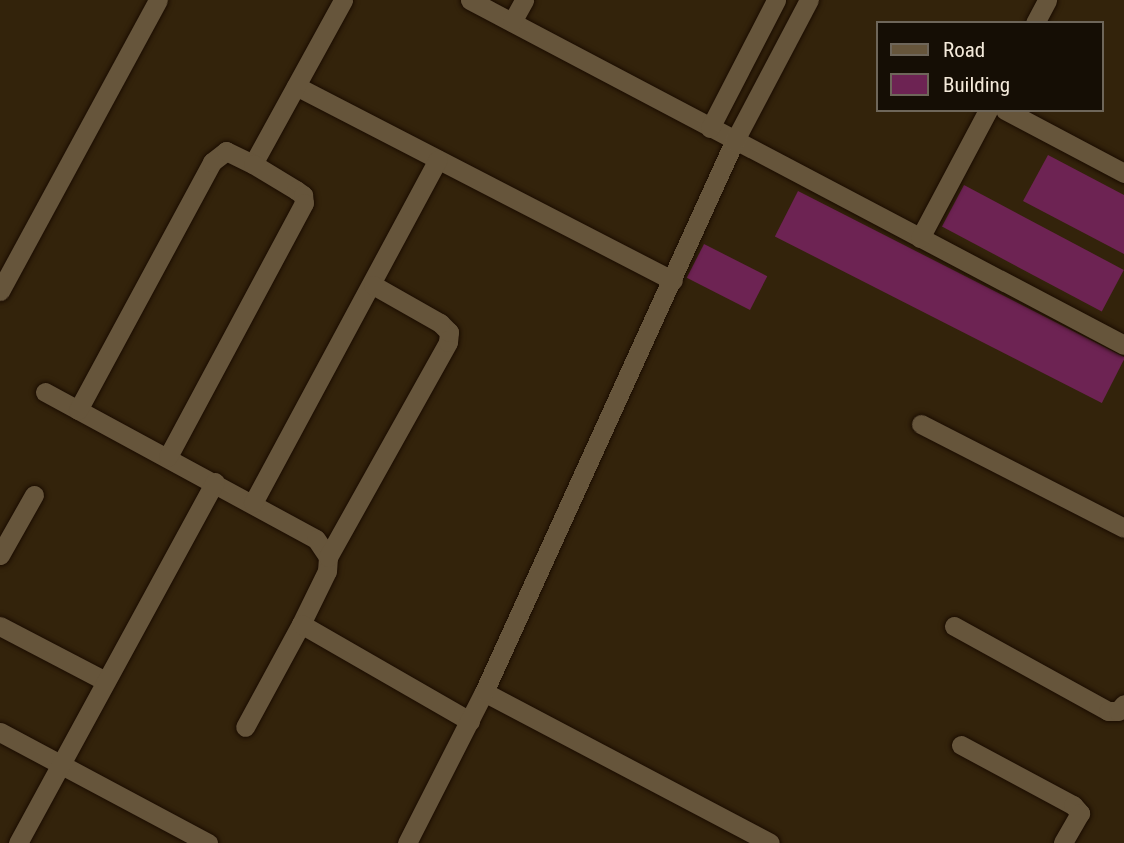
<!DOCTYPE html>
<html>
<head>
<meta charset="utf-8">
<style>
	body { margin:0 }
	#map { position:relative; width:1124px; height:843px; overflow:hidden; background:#33230b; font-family:"Roboto Condensed",sans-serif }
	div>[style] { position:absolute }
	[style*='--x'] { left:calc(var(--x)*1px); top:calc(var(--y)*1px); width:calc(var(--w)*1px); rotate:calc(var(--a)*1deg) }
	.building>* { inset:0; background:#6d2353; transform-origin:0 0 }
	.roads { filter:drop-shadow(0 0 2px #1a0c00) drop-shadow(0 0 2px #1a0c00) }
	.street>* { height:19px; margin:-9.5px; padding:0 9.5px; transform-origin:9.5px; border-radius:9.5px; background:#66553b }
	span { translate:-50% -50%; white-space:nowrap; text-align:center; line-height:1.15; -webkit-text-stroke:5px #150e05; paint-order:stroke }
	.legend { position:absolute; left:876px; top:21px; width:228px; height:91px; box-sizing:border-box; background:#150e05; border:2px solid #6e665a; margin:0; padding:9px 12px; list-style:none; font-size:21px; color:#f3e9da }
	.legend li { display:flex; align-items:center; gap:14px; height:35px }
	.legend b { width:35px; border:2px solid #6e665a }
</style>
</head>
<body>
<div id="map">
	<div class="building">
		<div style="clip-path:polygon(1048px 155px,1124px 195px,1124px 254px,1023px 201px)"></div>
		<div style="left:964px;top:185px;width:181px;height:47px;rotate:28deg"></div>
		<div style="left:798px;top:191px;width:367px;height:51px;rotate:27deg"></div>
		<div style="left:704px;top:244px;width:71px;height:38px;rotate:27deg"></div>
	</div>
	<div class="roads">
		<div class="street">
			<div style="--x:470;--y:0;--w:739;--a:27.81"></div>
			<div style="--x:512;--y:22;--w:25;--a:-61"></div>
			<div style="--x:1035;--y:23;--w:26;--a:-62"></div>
			<div style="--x:296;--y:86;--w:424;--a:27.3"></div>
			<div style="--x:1005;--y:110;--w:135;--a:27.9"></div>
			<div style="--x:710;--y:128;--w:144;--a:-62.7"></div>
			<div style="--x:253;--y:164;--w:187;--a:-61.2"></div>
			<div style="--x:920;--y:238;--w:145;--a:-62"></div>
			<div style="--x:0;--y:291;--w:331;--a:-61.5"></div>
			<div style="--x:45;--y:392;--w:308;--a:28.5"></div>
			<div style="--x:316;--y:539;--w:22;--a:56"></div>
			<div style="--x:328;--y:557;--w:14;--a:94"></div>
			<div style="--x:327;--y:571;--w:59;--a:116.1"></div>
			<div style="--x:301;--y:624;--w:117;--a:118.5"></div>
			<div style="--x:78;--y:410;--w:282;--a:-61.6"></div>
			<div style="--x:212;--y:162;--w:18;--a:-38"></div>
			<div style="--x:226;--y:151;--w:30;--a:26"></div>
			<div style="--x:253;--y:164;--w:50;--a:31.2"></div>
			<div style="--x:296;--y:190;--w:9;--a:36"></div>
			<div style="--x:303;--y:195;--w:8;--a:83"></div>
			<div style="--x:304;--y:203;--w:288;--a:118.2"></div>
			<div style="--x:921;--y:424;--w:228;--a:27.1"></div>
			<div style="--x:253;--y:503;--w:390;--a:-61.7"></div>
			<div style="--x:0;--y:555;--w:69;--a:-60.5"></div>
			<div style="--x:328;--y:557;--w:246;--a:-60.8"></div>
			<div style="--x:448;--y:342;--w:10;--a:-84"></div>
			<div style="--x:449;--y:332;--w:13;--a:-135"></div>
			<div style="--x:440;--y:323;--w:77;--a:-150.4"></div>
			<div style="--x:301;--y:624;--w:195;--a:29.9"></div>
			<div style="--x:0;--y:626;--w:119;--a:27.6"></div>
			<div style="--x:954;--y:626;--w:176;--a:28.9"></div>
			<div style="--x:1108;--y:711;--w:10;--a:0"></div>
			<div style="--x:1118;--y:711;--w:9;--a:-49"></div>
			<div style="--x:484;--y:692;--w:323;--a:27.8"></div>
			<div style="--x:0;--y:732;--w:236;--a:28.1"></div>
			<div style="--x:961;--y:745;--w:127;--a:28.2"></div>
			<div style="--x:1073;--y:805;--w:11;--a:49"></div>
			<div style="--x:1080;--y:813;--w:34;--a:120"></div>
			<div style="--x:18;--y:843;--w:411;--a:-61.4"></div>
			<div style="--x:407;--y:843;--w:169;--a:-63"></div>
			<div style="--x:484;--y:692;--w:604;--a:-65.56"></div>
			<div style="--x:734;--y:142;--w:161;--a:-62.2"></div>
		</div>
	</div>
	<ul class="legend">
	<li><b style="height:9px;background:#66553b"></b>Road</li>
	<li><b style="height:19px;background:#6d2353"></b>Building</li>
	</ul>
</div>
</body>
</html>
